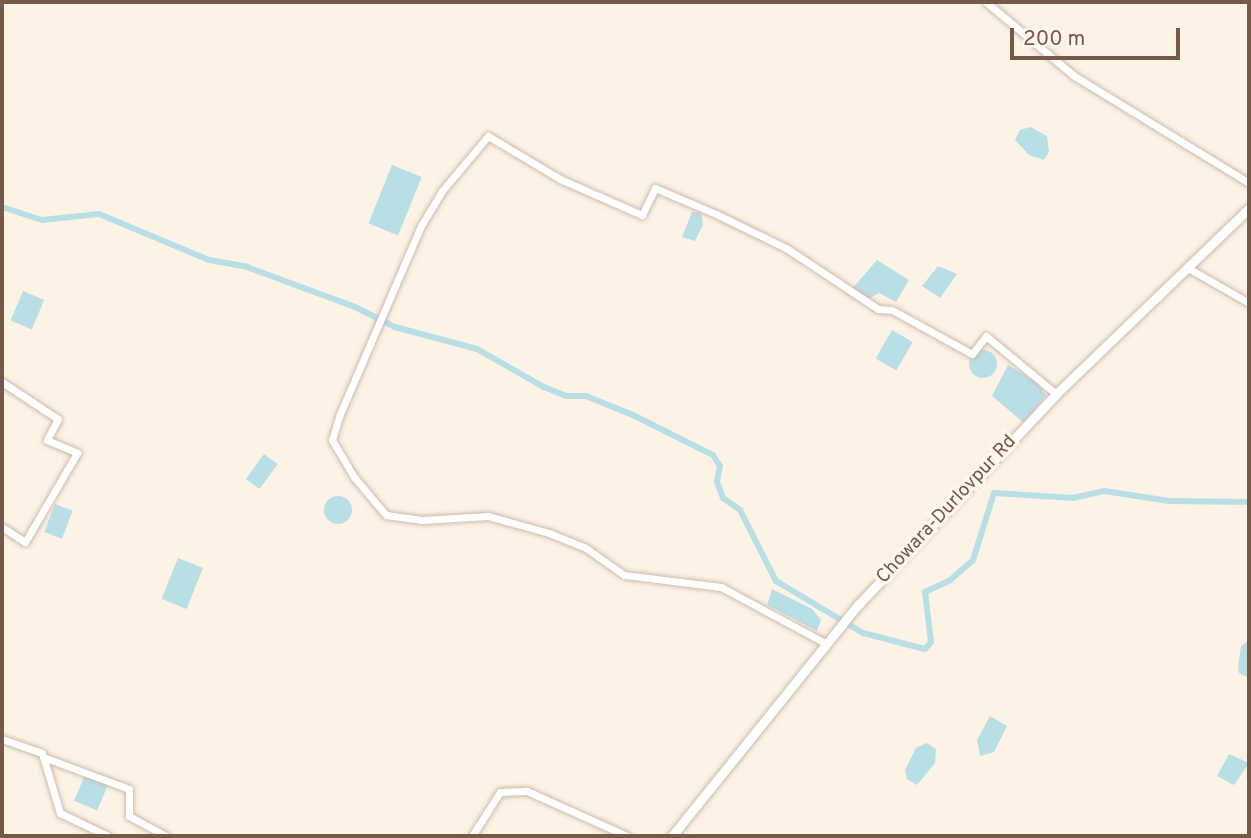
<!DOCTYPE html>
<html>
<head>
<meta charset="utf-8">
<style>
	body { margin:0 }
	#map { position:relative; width:1251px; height:838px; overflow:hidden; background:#fcf3e5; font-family:Overpass,sans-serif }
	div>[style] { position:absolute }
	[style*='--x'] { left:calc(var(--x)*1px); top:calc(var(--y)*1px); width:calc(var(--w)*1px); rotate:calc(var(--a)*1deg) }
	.water>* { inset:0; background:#b9dfe6; transform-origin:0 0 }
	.round { border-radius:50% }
	.canal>* { height:6px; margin:-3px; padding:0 3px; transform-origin:3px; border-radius:3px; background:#b9dfe6 }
	.roads { filter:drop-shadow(0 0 2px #cebbab) drop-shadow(0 0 2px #cebbab) }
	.minor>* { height:7px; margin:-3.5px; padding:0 3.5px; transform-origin:3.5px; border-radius:3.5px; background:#fff }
	.tertiary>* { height:9px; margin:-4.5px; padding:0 4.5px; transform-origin:4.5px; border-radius:4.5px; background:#fff }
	span { translate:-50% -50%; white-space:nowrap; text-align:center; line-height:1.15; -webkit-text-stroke:7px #fff7eb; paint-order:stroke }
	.street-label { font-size:19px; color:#755a4a }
	.frame { position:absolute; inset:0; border:4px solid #755a4a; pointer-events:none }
	.scale { position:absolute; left:1010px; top:28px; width:170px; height:32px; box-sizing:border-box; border:4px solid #755a4a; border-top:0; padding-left:9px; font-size:21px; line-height:24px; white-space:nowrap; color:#755a4a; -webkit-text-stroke:5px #fff7eb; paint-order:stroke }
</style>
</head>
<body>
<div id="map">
	<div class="water">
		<div style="clip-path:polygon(1030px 127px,1047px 136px,1049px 152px,1044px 160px,1029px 155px,1015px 140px,1020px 130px)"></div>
		<div style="left:392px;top:165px;width:32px;height:63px;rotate:22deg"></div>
		<div style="clip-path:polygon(692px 212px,701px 213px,703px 225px,695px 241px,682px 237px)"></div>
		<div style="clip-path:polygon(877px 260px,909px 280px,896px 302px,879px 293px,868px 299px,851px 290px)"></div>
		<div style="clip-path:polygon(938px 266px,957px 274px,940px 298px,922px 286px)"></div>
		<div style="left:23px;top:291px;width:23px;height:32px;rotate:23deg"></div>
		<div style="left:892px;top:330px;width:24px;height:33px;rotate:30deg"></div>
		<div class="round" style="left:969px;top:350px;width:28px;height:28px"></div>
		<div style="clip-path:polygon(1008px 365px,1036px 382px,1046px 395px,1024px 423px,992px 396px)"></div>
		<div style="left:264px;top:454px;width:17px;height:31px;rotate:36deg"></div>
		<div class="round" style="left:324px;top:496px;width:28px;height:28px"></div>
		<div style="left:55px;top:504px;width:19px;height:30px;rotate:21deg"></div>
		<div style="left:178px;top:558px;width:27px;height:44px;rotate:22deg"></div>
		<div style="clip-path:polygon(772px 589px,812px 609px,821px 620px,817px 631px,767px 605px)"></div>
		<div style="clip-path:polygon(1248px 641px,1249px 642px,1249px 678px,1239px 673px,1238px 667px,1241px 646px)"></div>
		<div style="clip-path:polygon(990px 716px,1007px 726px,994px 752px,980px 756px,977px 740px)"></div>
		<div style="clip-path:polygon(927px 743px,936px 749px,935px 763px,917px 785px,907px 779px,905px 770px,916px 748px)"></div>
		<div style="clip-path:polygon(1229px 754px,1249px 763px,1234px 785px,1217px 776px)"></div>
		<div style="left:85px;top:775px;width:25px;height:28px;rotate:23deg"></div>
	</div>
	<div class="canal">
		<div style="--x:2;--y:207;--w:42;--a:18"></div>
		<div style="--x:42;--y:220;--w:57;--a:-6"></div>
		<div style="--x:99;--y:214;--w:119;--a:22.7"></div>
		<div style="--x:209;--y:260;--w:39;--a:10"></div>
		<div style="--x:247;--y:267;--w:115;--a:20.3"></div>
		<div style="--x:355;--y:307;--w:45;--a:26.6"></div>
		<div style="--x:395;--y:327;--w:85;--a:15"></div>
		<div style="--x:477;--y:349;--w:77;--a:29.6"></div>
		<div style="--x:544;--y:387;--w:24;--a:22"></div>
		<div style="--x:566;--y:396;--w:20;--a:0"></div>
		<div style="--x:586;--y:396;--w:51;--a:22"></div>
		<div style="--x:633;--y:415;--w:89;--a:26.6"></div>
		<div style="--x:713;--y:455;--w:13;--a:58"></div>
		<div style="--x:720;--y:466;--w:16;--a:101"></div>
		<div style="--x:717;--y:482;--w:17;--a:69"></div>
		<div style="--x:723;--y:498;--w:21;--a:35"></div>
		<div style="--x:740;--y:510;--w:80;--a:63.1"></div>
		<div style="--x:776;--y:581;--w:101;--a:30.9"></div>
		<div style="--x:863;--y:633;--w:64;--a:14.5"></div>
		<div style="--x:925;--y:649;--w:9;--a:-49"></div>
		<div style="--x:931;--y:642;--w:50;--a:-96.8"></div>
		<div style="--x:925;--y:592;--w:26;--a:-25"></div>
		<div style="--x:949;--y:581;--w:32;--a:-41"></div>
		<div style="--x:973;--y:560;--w:70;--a:-72.6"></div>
		<div style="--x:994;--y:493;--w:79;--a:3.6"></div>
		<div style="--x:1073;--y:498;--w:32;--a:-13"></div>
		<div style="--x:1104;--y:491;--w:66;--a:8.7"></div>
		<div style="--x:1169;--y:501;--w:80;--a:0.7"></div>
	</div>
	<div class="roads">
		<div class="minor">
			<div style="--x:986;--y:2;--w:114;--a:40"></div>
			<div style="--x:1073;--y:75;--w:206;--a:31.5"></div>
			<div style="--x:1188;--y:268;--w:70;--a:29.8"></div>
			<div style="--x:2;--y:382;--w:67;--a:33.5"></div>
			<div style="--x:58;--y:419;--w:24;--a:118"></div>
			<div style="--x:47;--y:440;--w:33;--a:23"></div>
			<div style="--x:77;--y:453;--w:103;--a:120.3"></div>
			<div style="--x:25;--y:542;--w:27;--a:-147"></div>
			<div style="--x:827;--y:644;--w:120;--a:-151.7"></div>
			<div style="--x:721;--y:587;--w:98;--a:-172.9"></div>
			<div style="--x:624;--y:575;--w:47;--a:-144.6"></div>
			<div style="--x:586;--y:548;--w:40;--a:-158"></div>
			<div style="--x:549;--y:533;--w:63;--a:-164.4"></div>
			<div style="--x:488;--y:516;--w:66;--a:176.5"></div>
			<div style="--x:422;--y:520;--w:36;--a:-172"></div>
			<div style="--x:386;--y:515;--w:50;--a:-130.1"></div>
			<div style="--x:354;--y:477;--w:43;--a:-120.7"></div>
			<div style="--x:332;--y:440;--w:27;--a:-73"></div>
			<div style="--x:340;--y:414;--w:205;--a:-66.7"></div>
			<div style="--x:421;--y:226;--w:41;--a:-59"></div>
			<div style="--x:442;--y:191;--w:72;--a:-50.1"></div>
			<div style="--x:488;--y:136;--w:84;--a:30.8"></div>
			<div style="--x:560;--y:179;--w:90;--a:23.7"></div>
			<div style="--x:642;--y:215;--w:30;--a:-64"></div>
			<div style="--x:655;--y:188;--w:66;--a:23.1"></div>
			<div style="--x:716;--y:214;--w:78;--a:25.9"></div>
			<div style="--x:786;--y:248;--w:110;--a:33.5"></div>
			<div style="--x:878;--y:309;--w:14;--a:4"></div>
			<div style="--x:892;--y:310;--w:91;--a:28.8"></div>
			<div style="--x:972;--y:354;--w:23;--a:-52"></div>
			<div style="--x:986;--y:336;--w:91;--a:39.6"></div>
			<div style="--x:2;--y:739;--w:42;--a:19.3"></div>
			<div style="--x:42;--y:753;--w:63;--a:73.3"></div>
			<div style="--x:60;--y:813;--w:53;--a:25.6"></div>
			<div style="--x:43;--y:757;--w:92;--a:20.4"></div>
			<div style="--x:129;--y:789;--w:27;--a:90"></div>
			<div style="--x:129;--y:816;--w:42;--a:28.4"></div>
			<div style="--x:472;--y:836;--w:52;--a:-57.5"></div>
			<div style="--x:500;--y:792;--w:27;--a:-2"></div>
			<div style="--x:527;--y:791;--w:110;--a:24.2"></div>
		</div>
		<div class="tertiary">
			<div style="--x:672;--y:836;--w:297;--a:-51.2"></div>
			<div style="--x:858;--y:605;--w:289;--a:-46.8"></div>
			<div style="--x:1056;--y:394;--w:268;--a:-43.9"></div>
		</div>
	</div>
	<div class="street-label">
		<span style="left:947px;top:510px;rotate:-47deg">Chowara-Durlovpur Rd</span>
	</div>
	<div class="frame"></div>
	<div class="scale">200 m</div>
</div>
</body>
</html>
